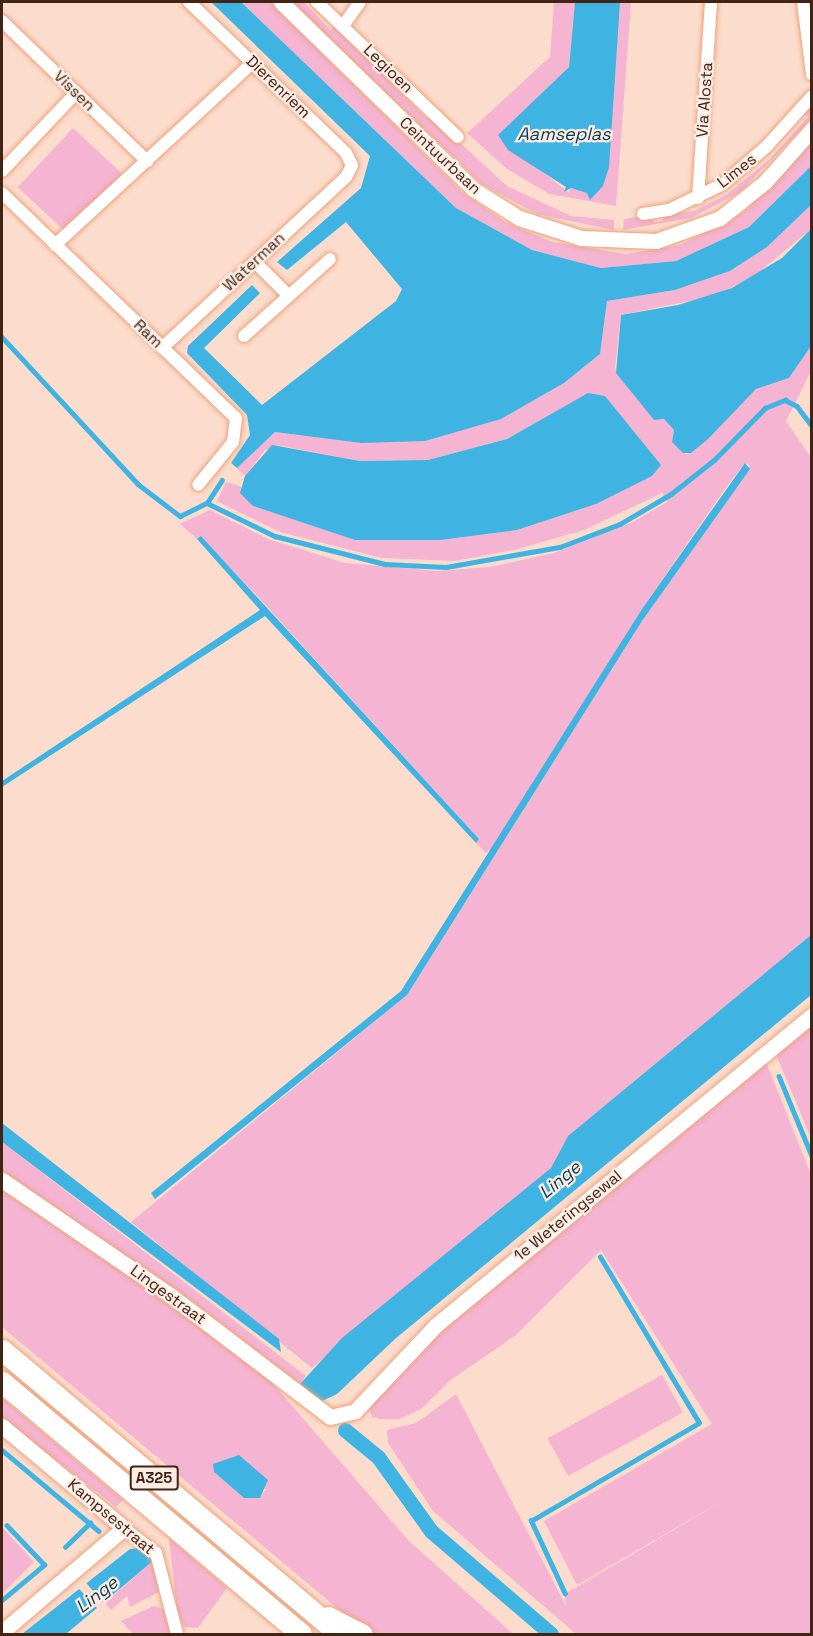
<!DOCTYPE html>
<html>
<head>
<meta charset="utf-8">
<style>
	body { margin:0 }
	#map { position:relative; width:813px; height:1636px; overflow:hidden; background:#fcdccc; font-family:"Space Grotesk",sans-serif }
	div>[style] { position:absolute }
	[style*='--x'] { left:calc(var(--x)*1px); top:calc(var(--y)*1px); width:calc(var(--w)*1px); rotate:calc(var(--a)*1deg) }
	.green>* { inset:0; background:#f4b4d2; transform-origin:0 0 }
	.water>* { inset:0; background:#3fb4e3 }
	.pier>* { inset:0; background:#fcdccc; transform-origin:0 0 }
	.stream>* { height:4.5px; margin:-2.25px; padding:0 2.25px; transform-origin:2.25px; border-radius:2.25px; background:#3fb4e3 }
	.canal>* { height:15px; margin:-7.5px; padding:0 7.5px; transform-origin:7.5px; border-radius:7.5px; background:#3fb4e3 }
	.roads { filter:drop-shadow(0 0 2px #eea27a) drop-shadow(0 0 2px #eea27a) }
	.minor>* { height:12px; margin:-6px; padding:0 6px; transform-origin:6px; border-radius:6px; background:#fff }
	.tertiary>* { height:15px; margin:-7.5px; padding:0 7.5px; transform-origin:7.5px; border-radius:7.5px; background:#fff }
	.motorway>* { height:21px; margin:-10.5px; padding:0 10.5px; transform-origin:10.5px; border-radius:10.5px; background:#fff }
	span { translate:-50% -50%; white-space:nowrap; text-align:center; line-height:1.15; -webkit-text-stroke:4.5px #fdede5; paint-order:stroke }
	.shield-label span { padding:2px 4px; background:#fdede5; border:2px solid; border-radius:4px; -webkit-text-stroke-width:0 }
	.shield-label { font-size:15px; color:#412413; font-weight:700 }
	.street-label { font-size:16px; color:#412413 }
	.water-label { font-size:18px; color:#0a3d51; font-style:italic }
	.frame { position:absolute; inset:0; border:3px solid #412413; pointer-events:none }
</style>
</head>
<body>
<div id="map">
	<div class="green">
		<div style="clip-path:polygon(241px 2px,270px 2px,463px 193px,505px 222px,552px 242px,626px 254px,680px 245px,743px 213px,811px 142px,811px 166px,749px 227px,676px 261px,601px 268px,532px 250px,456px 208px)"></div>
		<div style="clip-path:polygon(291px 2px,304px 2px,330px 30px,335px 26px,426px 118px,430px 115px,507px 186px,571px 216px,614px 220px,614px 230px,537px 214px,482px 184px)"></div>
		<div style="clip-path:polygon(554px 2px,575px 2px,569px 67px,498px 136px,569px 193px,570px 188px,592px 193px,603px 186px,620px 2px,631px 2px,616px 206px,549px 194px,507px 169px,467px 133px,550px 57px)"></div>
		<div style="clip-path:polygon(811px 105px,811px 119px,740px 192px,691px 218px,623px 230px,624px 219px,650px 215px,654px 222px,663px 221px,663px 215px,694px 211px,726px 195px,770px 159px,808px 117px,804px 113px)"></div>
		<div style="left:73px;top:128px;width:69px;height:81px;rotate:43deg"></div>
		<div style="clip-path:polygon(811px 205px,811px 229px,753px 277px,714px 296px,621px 315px,615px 368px,654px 420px,664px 419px,674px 430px,672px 442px,687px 454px,756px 389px,789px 378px,811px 346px,811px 371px,786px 421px,812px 459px,811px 935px,568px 1136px,551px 1168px,312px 1368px,131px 1222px,407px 995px,642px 621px,750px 465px,745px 463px,725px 489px,642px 609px,497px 843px,486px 853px,476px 843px,479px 839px,260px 599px,201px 537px,197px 539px,180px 524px,210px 510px,268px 539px,345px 563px,436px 571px,490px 567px,554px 553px,633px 522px,667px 502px,662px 493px,584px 530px,518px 549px,455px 561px,382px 558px,280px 532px,217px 501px,226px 482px,240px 486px,253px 506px,356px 540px,441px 540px,517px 530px,596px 504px,589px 393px,507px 439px,428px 460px,360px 461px,281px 446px,265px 450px,245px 476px,237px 468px,275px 432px,361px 443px,501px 419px,564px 383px,600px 354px,607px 301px,675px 290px,730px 271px,767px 247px)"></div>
		<div style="clip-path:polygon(811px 1022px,811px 1138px,775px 1052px)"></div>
		<div style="clip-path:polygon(766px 1062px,811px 1175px,811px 1634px,576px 1634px,433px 1511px,388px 1443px,387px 1430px,416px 1423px,456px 1394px,566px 1606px,565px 1594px,731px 1496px,577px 1585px,544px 1521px,712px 1424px,601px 1250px,516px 1335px,452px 1379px,421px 1409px,400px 1419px,380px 1419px,372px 1417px,367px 1402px,413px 1353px)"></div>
		<div style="clip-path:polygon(2px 1142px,306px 1376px,300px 1384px,197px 1305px,2px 1172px)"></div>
		<div style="clip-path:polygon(evenodd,2px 1187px,261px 1370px,409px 1541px,513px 1634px,368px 1634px,2px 1327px,2px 1187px,214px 1472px,266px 1489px,260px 1498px,244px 1498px,214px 1472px)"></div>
		<div style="left:662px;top:1375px;width:43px;height:131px;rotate:61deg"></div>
		<div style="clip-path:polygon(2px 1398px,123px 1500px,116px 1507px,2px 1418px)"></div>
		<div style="clip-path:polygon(2px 1527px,34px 1562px,2px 1594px)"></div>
		<div style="clip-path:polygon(169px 1538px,227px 1588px,198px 1628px,184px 1627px,177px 1610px)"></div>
		<div style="clip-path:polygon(153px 1561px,159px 1592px,130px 1607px,127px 1596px,111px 1610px,105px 1603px)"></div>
		<div style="clip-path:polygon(154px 1606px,166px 1610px,172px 1634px,133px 1634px,121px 1621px)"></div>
	</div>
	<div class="water">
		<div style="clip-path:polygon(211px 2px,241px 2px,456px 208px,532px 250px,601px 268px,676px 261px,749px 227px,811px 166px,811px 205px,767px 247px,730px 271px,675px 290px,607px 301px,600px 354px,564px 383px,501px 419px,425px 441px,361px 443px,275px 432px,237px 468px,231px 463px,250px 435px,247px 415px,187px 353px,188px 346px,252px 285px,260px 293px,204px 348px,262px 405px,396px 301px,402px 289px,346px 222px,287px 270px,277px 262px,361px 188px,370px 156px)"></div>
		<div style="clip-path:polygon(575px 2px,620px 2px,609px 167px,603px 186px,590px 200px,587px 193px,571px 188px,564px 192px,566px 187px,508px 150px,498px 135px,569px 67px)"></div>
		<div style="clip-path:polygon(811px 229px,811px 346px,789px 378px,756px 389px,708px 439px,691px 453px,683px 453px,672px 442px,674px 430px,664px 419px,654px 420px,616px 373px,621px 315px,678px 305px,732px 288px,782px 258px)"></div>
		<div style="clip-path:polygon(588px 393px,605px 396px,661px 465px,652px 476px,596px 504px,517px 530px,441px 540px,355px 540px,253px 506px,240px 493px,245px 476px,272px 445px,360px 461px,428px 460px,507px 439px)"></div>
		<div style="clip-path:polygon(745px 463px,750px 469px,642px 621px,407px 995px,155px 1199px,151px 1193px,401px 991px,642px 609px)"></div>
		<div style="clip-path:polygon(201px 536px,479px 839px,476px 843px,265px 616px,2px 787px,2px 781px,260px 610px,197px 539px)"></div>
		<div style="clip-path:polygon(811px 935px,811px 995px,395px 1339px,337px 1394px,322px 1401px,300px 1384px,342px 1338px,551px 1168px,568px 1136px)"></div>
		<div style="clip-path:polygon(2px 1123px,279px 1339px,281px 1352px,2px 1142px)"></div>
		<div style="clip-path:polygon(239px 1455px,268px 1480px,260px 1498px,244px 1498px,214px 1472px,213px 1464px)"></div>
		<div style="clip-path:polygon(138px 1548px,153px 1561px,66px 1634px,22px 1634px,130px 1549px)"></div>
	</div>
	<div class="pier">
		<div style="left:85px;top:1582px;width:33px;height:9px;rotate:47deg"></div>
	</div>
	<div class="stream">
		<div style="--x:2;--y:337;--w:200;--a:47.2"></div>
		<div style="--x:138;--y:484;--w:53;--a:37.3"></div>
		<div style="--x:180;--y:516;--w:30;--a:-26"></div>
		<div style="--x:207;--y:503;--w:76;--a:25.9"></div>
		<div style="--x:275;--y:536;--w:114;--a:14.3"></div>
		<div style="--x:385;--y:564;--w:61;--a:2.8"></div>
		<div style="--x:446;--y:567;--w:116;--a:-10"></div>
		<div style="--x:560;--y:547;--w:64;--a:-21"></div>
		<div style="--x:620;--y:524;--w:59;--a:-30.5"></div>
		<div style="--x:671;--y:494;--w:55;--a:-38.3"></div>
		<div style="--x:714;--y:460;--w:73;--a:-45.6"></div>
		<div style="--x:765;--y:408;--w:22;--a:-22"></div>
		<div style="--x:785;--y:400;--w:13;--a:27"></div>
		<div style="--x:797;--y:406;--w:25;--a:53"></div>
		<div style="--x:207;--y:503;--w:27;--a:-57"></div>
		<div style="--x:779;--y:1076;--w:87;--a:67.6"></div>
		<div style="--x:2;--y:1450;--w:126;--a:39.9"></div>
		<div style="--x:65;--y:1547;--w:35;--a:-44"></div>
		<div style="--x:565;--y:1594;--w:81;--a:-115"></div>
		<div style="--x:531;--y:1521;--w:194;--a:-30.3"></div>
		<div style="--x:699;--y:1423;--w:193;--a:-120.8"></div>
		<div style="--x:2;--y:1600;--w:55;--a:-39.8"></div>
		<div style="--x:44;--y:1565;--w:54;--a:-133.5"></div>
	</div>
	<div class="canal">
		<div style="--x:345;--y:1430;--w:43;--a:39.3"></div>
		<div style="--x:378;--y:1457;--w:91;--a:54.4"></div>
		<div style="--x:431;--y:1531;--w:158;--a:40.6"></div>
	</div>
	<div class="roads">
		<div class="minor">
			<div style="--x:317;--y:2;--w:195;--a:43.8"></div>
			<div style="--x:803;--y:2;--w:73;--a:82.9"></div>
			<div style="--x:2;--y:21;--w:202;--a:44"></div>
			<div style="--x:343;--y:26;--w:29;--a:-55"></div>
			<div style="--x:2;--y:171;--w:108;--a:-46.5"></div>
			<div style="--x:2;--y:193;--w:325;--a:43.9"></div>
			<div style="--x:236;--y:418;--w:24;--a:97"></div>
			<div style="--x:233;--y:442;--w:55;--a:129.1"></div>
			<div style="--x:698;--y:198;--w:196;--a:-86.2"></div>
			<div style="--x:643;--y:214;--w:26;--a:-9"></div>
			<div style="--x:669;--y:210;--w:60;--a:-25.7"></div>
			<div style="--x:723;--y:184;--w:58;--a:-40.8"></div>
			<div style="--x:767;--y:146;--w:67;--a:-48"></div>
			<div style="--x:55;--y:245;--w:270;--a:-42.7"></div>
			<div style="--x:255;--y:262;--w:48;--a:45"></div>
			<div style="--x:244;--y:336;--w:115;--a:-41.8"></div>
			<div style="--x:162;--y:348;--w:251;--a:-42.9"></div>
			<div style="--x:346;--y:177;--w:13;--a:-63"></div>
			<div style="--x:352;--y:165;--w:13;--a:-117"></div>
			<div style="--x:346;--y:153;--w:218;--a:-136.1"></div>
			<div style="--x:124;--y:1528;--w:41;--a:38"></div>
			<div style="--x:156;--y:1553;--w:84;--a:75.5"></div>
		</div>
		<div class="tertiary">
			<div style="--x:281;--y:2;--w:268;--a:44.2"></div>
			<div style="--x:473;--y:189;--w:54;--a:32.2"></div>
			<div style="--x:519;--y:218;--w:65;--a:17.9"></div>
			<div style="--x:581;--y:238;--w:75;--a:2.3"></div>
			<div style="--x:656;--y:241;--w:68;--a:-19.8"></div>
			<div style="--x:720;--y:218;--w:58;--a:-38.7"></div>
			<div style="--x:765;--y:182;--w:71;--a:-48.4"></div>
			<div style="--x:2;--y:1180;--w:204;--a:34.4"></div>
			<div style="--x:170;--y:1295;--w:201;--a:37.3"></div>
			<div style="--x:330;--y:1417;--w:26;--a:-13"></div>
			<div style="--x:355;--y:1411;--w:118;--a:-46.7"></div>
			<div style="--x:436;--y:1325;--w:487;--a:-39.5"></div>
			<div style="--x:2;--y:1426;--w:159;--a:39.9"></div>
			<div style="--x:124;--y:1528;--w:160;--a:139.6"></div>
		</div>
		<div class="motorway">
			<div style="--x:2;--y:1350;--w:441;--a:40.1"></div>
			<div style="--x:2;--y:1382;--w:391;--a:40.1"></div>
			<div style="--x:328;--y:1617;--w:38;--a:27"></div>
		</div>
	</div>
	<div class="shield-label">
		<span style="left:154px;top:1478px">A325</span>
	</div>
	<div class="street-label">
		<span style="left:388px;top:69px;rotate:44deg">Legioen</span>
		<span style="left:278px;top:87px;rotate:44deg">Dierenriem</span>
		<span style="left:74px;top:91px;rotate:44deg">Vissen</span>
		<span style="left:705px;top:100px;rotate:-86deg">Via Alosta</span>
		<span style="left:440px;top:156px;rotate:43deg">Ceintuurbaan</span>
		<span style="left:737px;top:171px;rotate:-38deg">Limes</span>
		<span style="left:254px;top:262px;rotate:-43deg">Waterman</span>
		<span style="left:148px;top:334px;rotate:44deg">Ram</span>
		<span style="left:568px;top:1216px;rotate:-39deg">1e Weteringsewal</span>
		<span style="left:168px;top:1295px;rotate:36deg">Lingestraat</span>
		<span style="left:111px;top:1517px;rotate:40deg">Kampsestraat</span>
	</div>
	<div class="water-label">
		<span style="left:564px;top:134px">Aamseplas</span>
		<span style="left:560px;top:1180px;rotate:-40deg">Linge</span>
		<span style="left:97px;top:1595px;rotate:-38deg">Linge</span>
	</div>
	<div class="frame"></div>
</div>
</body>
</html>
